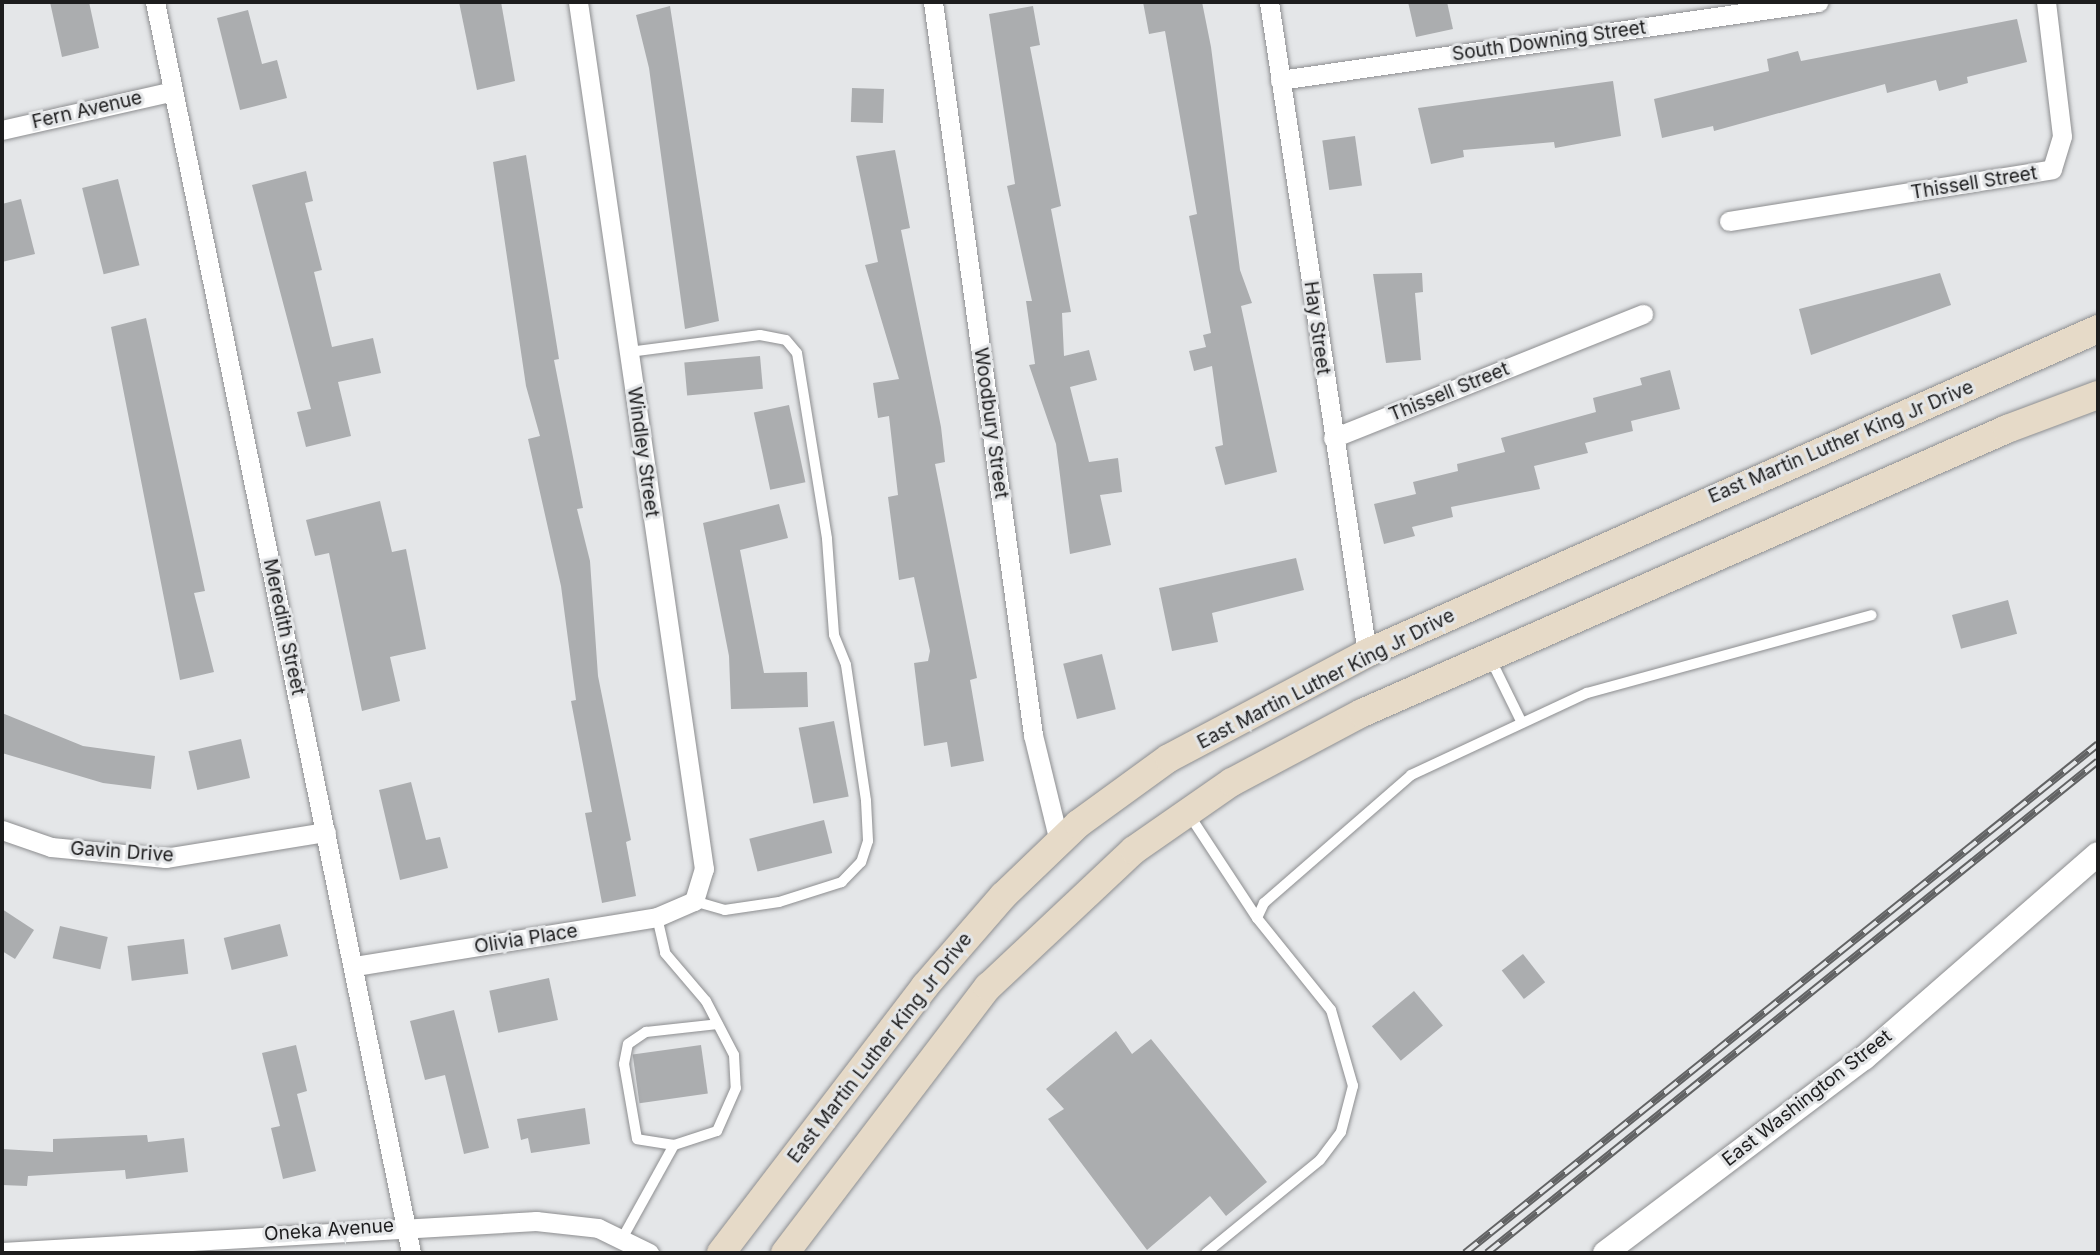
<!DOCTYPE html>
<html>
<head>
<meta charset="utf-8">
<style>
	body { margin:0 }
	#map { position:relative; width:2100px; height:1255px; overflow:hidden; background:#e4e6e8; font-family:Inter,sans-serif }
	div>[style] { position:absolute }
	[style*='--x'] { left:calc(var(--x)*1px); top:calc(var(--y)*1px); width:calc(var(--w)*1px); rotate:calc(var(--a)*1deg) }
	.building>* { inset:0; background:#abadaf; transform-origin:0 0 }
	.roads { filter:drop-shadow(0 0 2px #8d8e90) drop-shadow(0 0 2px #8d8e90) }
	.service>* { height:10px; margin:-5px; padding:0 5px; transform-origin:5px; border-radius:5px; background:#fff }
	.minor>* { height:19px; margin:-9.5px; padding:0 9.5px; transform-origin:9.5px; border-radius:9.5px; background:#fff }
	.tertiary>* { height:24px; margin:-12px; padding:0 12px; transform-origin:12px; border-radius:12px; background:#fff }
	.secondary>* { height:28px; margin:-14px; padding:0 14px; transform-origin:14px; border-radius:14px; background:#e6dac8 }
	.rail>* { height:8px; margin-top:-4px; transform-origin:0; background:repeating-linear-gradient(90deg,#e4e6e8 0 16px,#626364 0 32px); box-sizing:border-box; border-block:2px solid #626364 }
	span { translate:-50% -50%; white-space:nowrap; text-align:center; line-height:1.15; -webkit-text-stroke:6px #e4e6e8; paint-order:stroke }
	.street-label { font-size:19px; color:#1d1d1e }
	.frame { position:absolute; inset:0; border:4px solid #1d1d1e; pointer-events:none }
</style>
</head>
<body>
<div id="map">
	<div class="building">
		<div style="clip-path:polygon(50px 2px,89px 2px,99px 48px,62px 57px)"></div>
		<div style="clip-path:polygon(459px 2px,501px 2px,515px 81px,477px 90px)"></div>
		<div style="clip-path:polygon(1143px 2px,1202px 2px,1211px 47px,1240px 270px,1252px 303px,1241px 306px,1277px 472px,1225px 485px,1215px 447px,1223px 445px,1212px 366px,1194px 371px,1189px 351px,1206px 347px,1203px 335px,1211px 333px,1189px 216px,1197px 214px,1165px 31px,1149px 34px)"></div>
		<div style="clip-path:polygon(1408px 2px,1447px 2px,1453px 29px,1416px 37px)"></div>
		<div style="clip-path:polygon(670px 6px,719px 321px,685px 329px,649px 68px,636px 15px)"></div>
		<div style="clip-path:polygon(1033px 6px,1040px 45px,1030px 47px,1061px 206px,1051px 209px,1071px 312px,1062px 313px,1064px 356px,1089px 350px,1097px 380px,1070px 387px,1089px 462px,1118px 458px,1122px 492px,1100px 495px,1111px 545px,1070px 554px,1056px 444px,1029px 365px,1035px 364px,1026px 301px,1032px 301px,1007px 186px,1015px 184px,989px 14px)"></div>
		<div style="clip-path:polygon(248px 10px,262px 64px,277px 60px,287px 98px,240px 110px,217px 18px)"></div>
		<div style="clip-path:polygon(2017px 19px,2027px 62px,1967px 77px,1968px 83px,1939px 91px,1936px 80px,1887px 93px,1885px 84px,1714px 131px,1713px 126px,1662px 138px,1654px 99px,1769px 71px,1767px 59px,1798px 51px,1801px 61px)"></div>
		<div style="clip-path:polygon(1613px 81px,1621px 136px,1555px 148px,1554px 142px,1463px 150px,1464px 157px,1431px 164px,1418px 108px)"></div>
		<div style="left:852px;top:88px;width:32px;height:34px;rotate:2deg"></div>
		<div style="left:1355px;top:136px;width:50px;height:33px;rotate:82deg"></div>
		<div style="clip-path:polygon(895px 150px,910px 228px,901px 230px,941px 427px,945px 462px,935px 464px,977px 678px,970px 680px,984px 761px,951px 767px,947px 742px,924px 746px,914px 663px,928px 661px,930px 651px,914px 577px,899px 580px,888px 497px,898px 495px,889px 416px,878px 418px,873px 383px,899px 379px,865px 265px,878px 262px,856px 156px)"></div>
		<div style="clip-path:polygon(526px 155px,559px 359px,554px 360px,583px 508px,577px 509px,590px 561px,598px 676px,631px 840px,626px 842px,636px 896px,602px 903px,585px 813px,592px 812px,571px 701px,576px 700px,561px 586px,528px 439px,540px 436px,526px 386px,493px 162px)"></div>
		<div style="clip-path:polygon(306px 171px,313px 201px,305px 203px,322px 270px,314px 272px,332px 347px,373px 338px,381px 373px,338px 382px,351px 436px,306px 447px,297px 412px,311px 409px,252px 185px)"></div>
		<div style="left:118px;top:179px;width:89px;height:37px;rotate:76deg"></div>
		<div style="clip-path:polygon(21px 199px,35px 254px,2px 262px,2px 204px)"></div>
		<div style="clip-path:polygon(1422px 273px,1423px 292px,1415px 293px,1421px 360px,1386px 363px,1373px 274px)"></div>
		<div style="clip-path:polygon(1940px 273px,1951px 305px,1811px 355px,1799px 309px)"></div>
		<div style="clip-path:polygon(146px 318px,205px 591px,194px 593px,214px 672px,180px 680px,111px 327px)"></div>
		<div style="left:760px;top:356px;width:33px;height:76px;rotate:85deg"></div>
		<div style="clip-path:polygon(1670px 370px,1680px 409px,1631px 421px,1633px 431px,1585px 443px,1588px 453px,1534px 466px,1540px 489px,1451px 507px,1453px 517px,1412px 527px,1415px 536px,1384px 544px,1374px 504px,1416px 494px,1413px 482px,1458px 471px,1457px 464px,1505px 452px,1501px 438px,1596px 412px,1593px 398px,1642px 385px,1640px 378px)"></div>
		<div style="left:789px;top:405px;width:79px;height:36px;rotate:78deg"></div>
		<div style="clip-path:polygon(380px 501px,392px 552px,406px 549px,426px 649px,390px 657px,400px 701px,362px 711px,329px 553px,315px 556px,306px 520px)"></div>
		<div style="clip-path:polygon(779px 504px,788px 538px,740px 550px,764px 673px,807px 672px,808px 707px,731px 709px,729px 656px,703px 523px)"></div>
		<div style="clip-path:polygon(1296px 558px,1304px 590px,1212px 613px,1218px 642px,1172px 651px,1159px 588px)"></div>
		<div style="left:2008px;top:600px;width:35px;height:58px;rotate:75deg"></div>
		<div style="left:1102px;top:654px;width:57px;height:40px;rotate:76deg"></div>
		<div style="clip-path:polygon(2px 713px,83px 746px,155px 756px,151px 789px,103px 783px,2px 753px)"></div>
		<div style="left:834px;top:721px;width:77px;height:36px;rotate:79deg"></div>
		<div style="left:241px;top:739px;width:40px;height:54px;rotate:77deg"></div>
		<div style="clip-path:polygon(411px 782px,426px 840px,440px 837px,448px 868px,400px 880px,379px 790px)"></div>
		<div style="left:824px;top:820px;width:34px;height:77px;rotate:76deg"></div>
		<div style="clip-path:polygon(2px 909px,34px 930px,15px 959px,2px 951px)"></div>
		<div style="left:280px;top:924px;width:33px;height:58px;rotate:76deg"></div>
		<div style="left:60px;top:926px;width:49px;height:33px;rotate:13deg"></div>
		<div style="left:184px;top:939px;width:35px;height:57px;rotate:83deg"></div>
		<div style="left:1523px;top:954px;width:36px;height:27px;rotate:52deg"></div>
		<div style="left:549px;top:978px;width:43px;height:61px;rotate:78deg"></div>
		<div style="left:1414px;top:991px;width:45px;height:55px;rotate:50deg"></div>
		<div style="clip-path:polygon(454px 1010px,489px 1148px,464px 1154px,445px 1075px,425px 1080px,410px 1021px)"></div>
		<div style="clip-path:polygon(1116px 1031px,1132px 1054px,1151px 1039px,1267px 1182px,1226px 1216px,1210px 1196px,1147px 1250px,1048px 1119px,1064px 1109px,1046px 1089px)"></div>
		<div style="clip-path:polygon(296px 1045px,307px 1091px,297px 1094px,316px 1171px,283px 1179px,271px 1128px,280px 1126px,262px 1053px)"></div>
		<div style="left:701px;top:1045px;width:49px;height:69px;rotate:82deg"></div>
		<div style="clip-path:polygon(585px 1108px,590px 1144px,531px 1153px,528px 1138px,521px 1140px,517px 1119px)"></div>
		<div style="clip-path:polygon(147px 1135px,148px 1142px,184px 1138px,188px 1172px,126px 1179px,125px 1170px,28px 1176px,27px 1186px,2px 1185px,2px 1149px,53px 1152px,53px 1139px)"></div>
	</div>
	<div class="roads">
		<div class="service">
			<div style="--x:629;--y:352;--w:132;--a:-7.4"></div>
			<div style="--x:760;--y:335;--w:26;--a:11"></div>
			<div style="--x:786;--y:340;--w:17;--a:50"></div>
			<div style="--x:797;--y:353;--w:188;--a:80.8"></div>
			<div style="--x:827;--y:539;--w:96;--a:85.8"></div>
			<div style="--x:834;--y:635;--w:32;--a:68"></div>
			<div style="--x:846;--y:665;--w:137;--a:81.6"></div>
			<div style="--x:866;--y:801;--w:40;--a:87.1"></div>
			<div style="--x:868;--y:841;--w:22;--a:108"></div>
			<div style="--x:861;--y:862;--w:28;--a:134"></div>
			<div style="--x:842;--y:882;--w:66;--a:162.4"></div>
			<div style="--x:779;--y:902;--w:55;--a:171.6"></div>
			<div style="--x:725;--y:910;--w:32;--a:-164"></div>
			<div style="--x:1490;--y:658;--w:72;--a:63.8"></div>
			<div style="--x:1188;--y:813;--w:126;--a:56.7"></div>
			<div style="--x:657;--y:917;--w:37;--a:77"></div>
			<div style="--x:665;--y:953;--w:63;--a:49.5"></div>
			<div style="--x:706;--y:1001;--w:61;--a:62.6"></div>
			<div style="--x:734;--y:1055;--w:33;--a:87"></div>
			<div style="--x:736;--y:1088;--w:47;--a:113.8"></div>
			<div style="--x:717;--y:1131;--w:45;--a:162"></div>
			<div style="--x:674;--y:1145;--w:37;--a:-171"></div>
			<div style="--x:637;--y:1139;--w:76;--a:-99.8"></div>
			<div style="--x:624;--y:1064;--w:20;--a:-79"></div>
			<div style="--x:628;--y:1044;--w:22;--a:-34"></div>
			<div style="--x:646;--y:1032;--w:72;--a:-6.3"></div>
			<div style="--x:623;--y:1237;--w:105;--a:-61"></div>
			<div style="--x:1206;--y:1253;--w:147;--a:-39.2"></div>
			<div style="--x:1320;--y:1160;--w:35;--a:-53"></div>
			<div style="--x:1341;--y:1132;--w:48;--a:-75.4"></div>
			<div style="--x:1353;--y:1086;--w:79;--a:-106.1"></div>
			<div style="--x:1331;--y:1010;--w:118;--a:-128.8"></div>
			<div style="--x:1257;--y:918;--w:17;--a:-65"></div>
			<div style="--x:1264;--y:903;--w:195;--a:-41"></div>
			<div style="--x:1411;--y:775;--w:194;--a:-25"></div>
			<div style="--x:1587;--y:693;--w:295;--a:-15.3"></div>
		</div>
		<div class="minor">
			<div style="--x:155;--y:2;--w:1277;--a:78.43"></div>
			<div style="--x:933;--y:2;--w:740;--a:82.23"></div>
			<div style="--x:1033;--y:735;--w:110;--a:76.3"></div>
			<div style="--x:1269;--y:2;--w:658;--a:81.44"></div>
			<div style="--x:1280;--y:80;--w:544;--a:-8.25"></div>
			<div style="--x:2;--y:130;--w:175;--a:-12.8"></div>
			<div style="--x:1729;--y:221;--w:327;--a:-9.1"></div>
			<div style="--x:2052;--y:169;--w:34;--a:-73"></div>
			<div style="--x:2062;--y:136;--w:135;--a:-96.8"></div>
			<div style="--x:1333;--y:438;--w:334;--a:-21.8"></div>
			<div style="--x:2;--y:830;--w:52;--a:19.1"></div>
			<div style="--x:51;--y:847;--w:115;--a:5.5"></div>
			<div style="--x:165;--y:858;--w:163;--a:-9.2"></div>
			<div style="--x:355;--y:966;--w:306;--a:-9.2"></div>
			<div style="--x:657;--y:917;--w:40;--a:-23.4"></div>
			<div style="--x:694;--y:901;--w:34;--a:-73"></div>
			<div style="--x:704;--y:869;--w:876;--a:-98.27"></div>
			<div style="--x:2;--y:1252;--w:535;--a:-3.32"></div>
			<div style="--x:536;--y:1221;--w:62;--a:6.4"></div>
			<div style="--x:598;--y:1228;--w:57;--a:26.1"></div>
		</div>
		<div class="tertiary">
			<div style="--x:1605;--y:1253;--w:324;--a:-37"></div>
			<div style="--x:1864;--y:1058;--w:310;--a:-41.1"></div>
		</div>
		<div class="secondary">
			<div style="--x:721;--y:1253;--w:336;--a:-52.6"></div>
			<div style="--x:925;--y:986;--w:119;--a:-49.1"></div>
			<div style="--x:1003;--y:896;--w:104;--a:-43.8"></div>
			<div style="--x:1078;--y:824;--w:112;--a:-36"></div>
			<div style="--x:1169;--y:758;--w:224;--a:-27.9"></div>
			<div style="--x:1367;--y:653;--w:800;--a:-23.9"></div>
			<div style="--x:785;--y:1253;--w:335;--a:-52.7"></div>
			<div style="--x:988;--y:987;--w:200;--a:-43.2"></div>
			<div style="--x:1134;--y:850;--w:119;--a:-34.8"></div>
			<div style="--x:1232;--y:782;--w:147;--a:-28"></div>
			<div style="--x:1362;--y:713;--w:705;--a:-23.76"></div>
			<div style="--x:2007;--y:429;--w:97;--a:-20.5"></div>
		</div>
	</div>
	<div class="rail">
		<div style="--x:1465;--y:1253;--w:812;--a:-38.8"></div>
		<div style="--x:1487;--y:1253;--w:784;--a:-38.84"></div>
	</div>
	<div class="street-label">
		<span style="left:1549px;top:41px;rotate:-8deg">South Downing Street</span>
		<span style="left:87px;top:110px;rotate:-13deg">Fern Avenue</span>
		<span style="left:1974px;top:183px;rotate:-9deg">Thissell Street</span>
		<span style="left:1317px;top:328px;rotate:82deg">Hay Street</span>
		<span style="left:1449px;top:392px;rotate:-22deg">Thissell Street</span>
		<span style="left:991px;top:423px;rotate:82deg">Woodbury Street</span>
		<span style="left:1841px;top:442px;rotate:-23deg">East Martin Luther King Jr Drive</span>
		<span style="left:643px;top:452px;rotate:82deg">Windley Street</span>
		<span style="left:284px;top:627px;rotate:78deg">Meredith Street</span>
		<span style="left:1326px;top:679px;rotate:-27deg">East Martin Luther King Jr Drive</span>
		<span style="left:122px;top:852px;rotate:4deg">Gavin Drive</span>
		<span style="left:526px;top:939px;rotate:-9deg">Olivia Place</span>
		<span style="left:880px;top:1048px;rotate:-52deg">East Martin Luther King Jr Drive</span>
		<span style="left:1807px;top:1098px;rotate:-38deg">East Washington Street</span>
		<span style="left:329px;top:1230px;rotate:-4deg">Oneka Avenue</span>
	</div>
	<div class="frame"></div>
</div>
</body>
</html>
